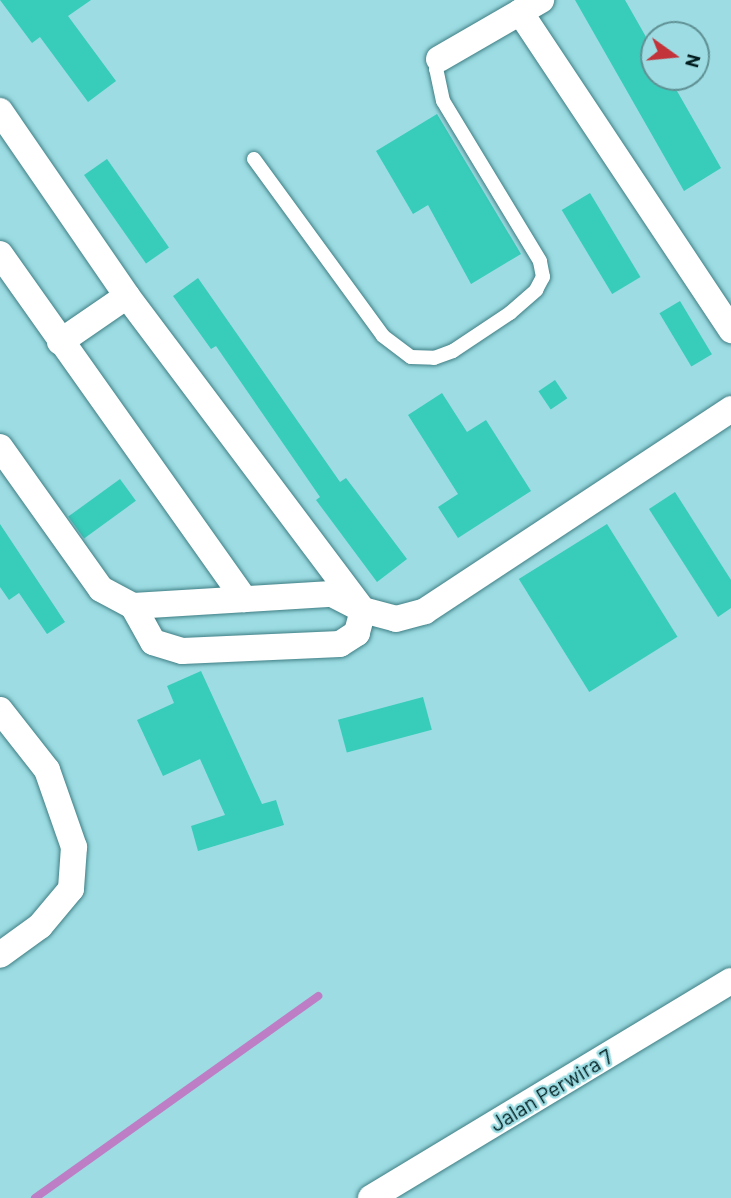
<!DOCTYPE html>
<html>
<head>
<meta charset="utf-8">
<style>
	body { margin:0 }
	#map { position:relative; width:731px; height:1198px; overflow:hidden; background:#9cdce2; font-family:Barlow,sans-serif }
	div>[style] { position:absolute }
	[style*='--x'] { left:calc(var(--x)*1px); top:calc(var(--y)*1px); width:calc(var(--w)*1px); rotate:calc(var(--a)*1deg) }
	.stream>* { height:8px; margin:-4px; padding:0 4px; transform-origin:4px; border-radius:4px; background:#be7ec6 }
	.building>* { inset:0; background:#38ccba; transform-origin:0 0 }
	.roads { filter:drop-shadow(0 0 2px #3f7e84) drop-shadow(0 0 2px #3f7e84) }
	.lane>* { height:14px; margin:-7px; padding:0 7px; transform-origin:7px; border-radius:7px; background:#fff }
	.street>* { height:26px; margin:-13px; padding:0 13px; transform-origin:13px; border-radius:13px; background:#fff }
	span { translate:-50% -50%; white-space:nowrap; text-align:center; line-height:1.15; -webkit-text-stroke:5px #9cdce2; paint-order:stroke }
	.street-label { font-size:21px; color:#031e20 }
	.north { position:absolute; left:640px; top:21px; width:70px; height:70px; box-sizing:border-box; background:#9cdce2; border:2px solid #5f9094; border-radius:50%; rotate:105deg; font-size:19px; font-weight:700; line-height:28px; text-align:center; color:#031e20 }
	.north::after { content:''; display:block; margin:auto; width:24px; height:32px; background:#c3333a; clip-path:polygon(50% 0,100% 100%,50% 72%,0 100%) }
</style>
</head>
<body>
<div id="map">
	<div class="stream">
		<div style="--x:35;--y:1198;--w:348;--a:-35.5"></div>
	</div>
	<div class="building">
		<div style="clip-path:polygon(0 0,91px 0,68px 16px,116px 81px,88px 102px,40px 37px,32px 43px)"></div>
		<div style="clip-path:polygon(575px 0,625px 0,654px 51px,654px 77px,669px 77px,721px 168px,684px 191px)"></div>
		<div style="clip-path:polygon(437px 114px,521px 254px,471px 284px,428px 205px,413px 214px,376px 151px)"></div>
		<div style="left:107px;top:159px;width:108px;height:28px;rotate:55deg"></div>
		<div style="left:590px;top:193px;width:98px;height:33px;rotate:59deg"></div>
		<div style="clip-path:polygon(198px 278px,340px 482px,346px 478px,407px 559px,377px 582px,316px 500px,320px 497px,216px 346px,211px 349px,173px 296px)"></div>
		<div style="left:680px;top:301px;width:62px;height:24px;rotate:59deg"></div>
		<div style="left:555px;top:380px;width:22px;height:20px;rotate:56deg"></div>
		<div style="clip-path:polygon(442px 393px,467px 432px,486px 420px,531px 491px,458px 538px,438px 507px,458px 494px,408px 415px)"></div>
		<div style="left:120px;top:479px;width:27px;height:64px;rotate:54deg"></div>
		<div style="clip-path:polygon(675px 492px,731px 580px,731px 608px,718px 617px,649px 509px)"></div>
		<div style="clip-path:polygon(0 524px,65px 622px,47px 634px,19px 593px,9px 600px,0 587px)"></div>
		<div style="left:607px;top:524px;width:133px;height:104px;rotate:58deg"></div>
		<div style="clip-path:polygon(201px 671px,262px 804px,276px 800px,284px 825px,198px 851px,191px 826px,225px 815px,200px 759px,163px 776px,137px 720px,174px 703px,167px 686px)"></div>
		<div style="left:423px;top:697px;width:34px;height:88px;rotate:75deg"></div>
	</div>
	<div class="roads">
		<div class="lane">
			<div style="--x:254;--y:159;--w:219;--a:53.9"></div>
			<div style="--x:383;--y:336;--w:35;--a:37"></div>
			<div style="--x:411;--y:357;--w:23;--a:2"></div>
			<div style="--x:434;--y:358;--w:20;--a:-20"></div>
			<div style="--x:453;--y:351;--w:69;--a:-33.7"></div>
			<div style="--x:510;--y:313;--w:35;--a:-41"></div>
			<div style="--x:536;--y:290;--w:15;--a:-62"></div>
			<div style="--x:543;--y:277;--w:16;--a:-101"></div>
			<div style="--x:540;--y:261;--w:187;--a:-121.2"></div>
			<div style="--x:443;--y:101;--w:33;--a:-102"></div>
			<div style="--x:436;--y:69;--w:10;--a:-73"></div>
		</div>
		<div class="street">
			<div style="--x:520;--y:12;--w:382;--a:56.4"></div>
			<div style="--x:439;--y:59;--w:118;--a:-30"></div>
			<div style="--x:0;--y:111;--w:224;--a:55.5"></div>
			<div style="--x:127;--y:296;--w:393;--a:53.1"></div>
			<div style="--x:363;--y:610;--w:24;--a:105"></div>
			<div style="--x:357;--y:633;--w:20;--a:147"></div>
			<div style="--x:340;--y:644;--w:158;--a:177.5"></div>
			<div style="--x:182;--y:651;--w:30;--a:-163"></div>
			<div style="--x:153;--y:642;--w:41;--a:-119.1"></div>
			<div style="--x:0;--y:254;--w:423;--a:54.7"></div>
			<div style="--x:60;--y:342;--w:81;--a:-34.5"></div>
			<div style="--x:0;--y:447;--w:174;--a:54.6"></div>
			<div style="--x:101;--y:589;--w:36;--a:28"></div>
			<div style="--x:133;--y:606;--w:199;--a:-3.5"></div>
			<div style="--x:332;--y:594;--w:35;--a:27"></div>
			<div style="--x:363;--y:610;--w:34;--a:15"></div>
			<div style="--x:396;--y:619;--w:30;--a:-15"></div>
			<div style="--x:425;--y:611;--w:367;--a:-33.4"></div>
			<div style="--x:0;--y:710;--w:76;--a:51.9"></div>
			<div style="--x:47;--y:770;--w:82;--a:70.7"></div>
			<div style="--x:74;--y:847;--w:42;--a:94.1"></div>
			<div style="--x:71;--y:889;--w:48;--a:130"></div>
			<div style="--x:40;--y:926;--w:49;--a:144.1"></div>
			<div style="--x:371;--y:1198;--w:420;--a:-31.1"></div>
		</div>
	</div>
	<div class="street-label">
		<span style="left:551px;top:1090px;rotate:-31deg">Jalan Perwira 7</span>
	</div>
	<div class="north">N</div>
</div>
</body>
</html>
